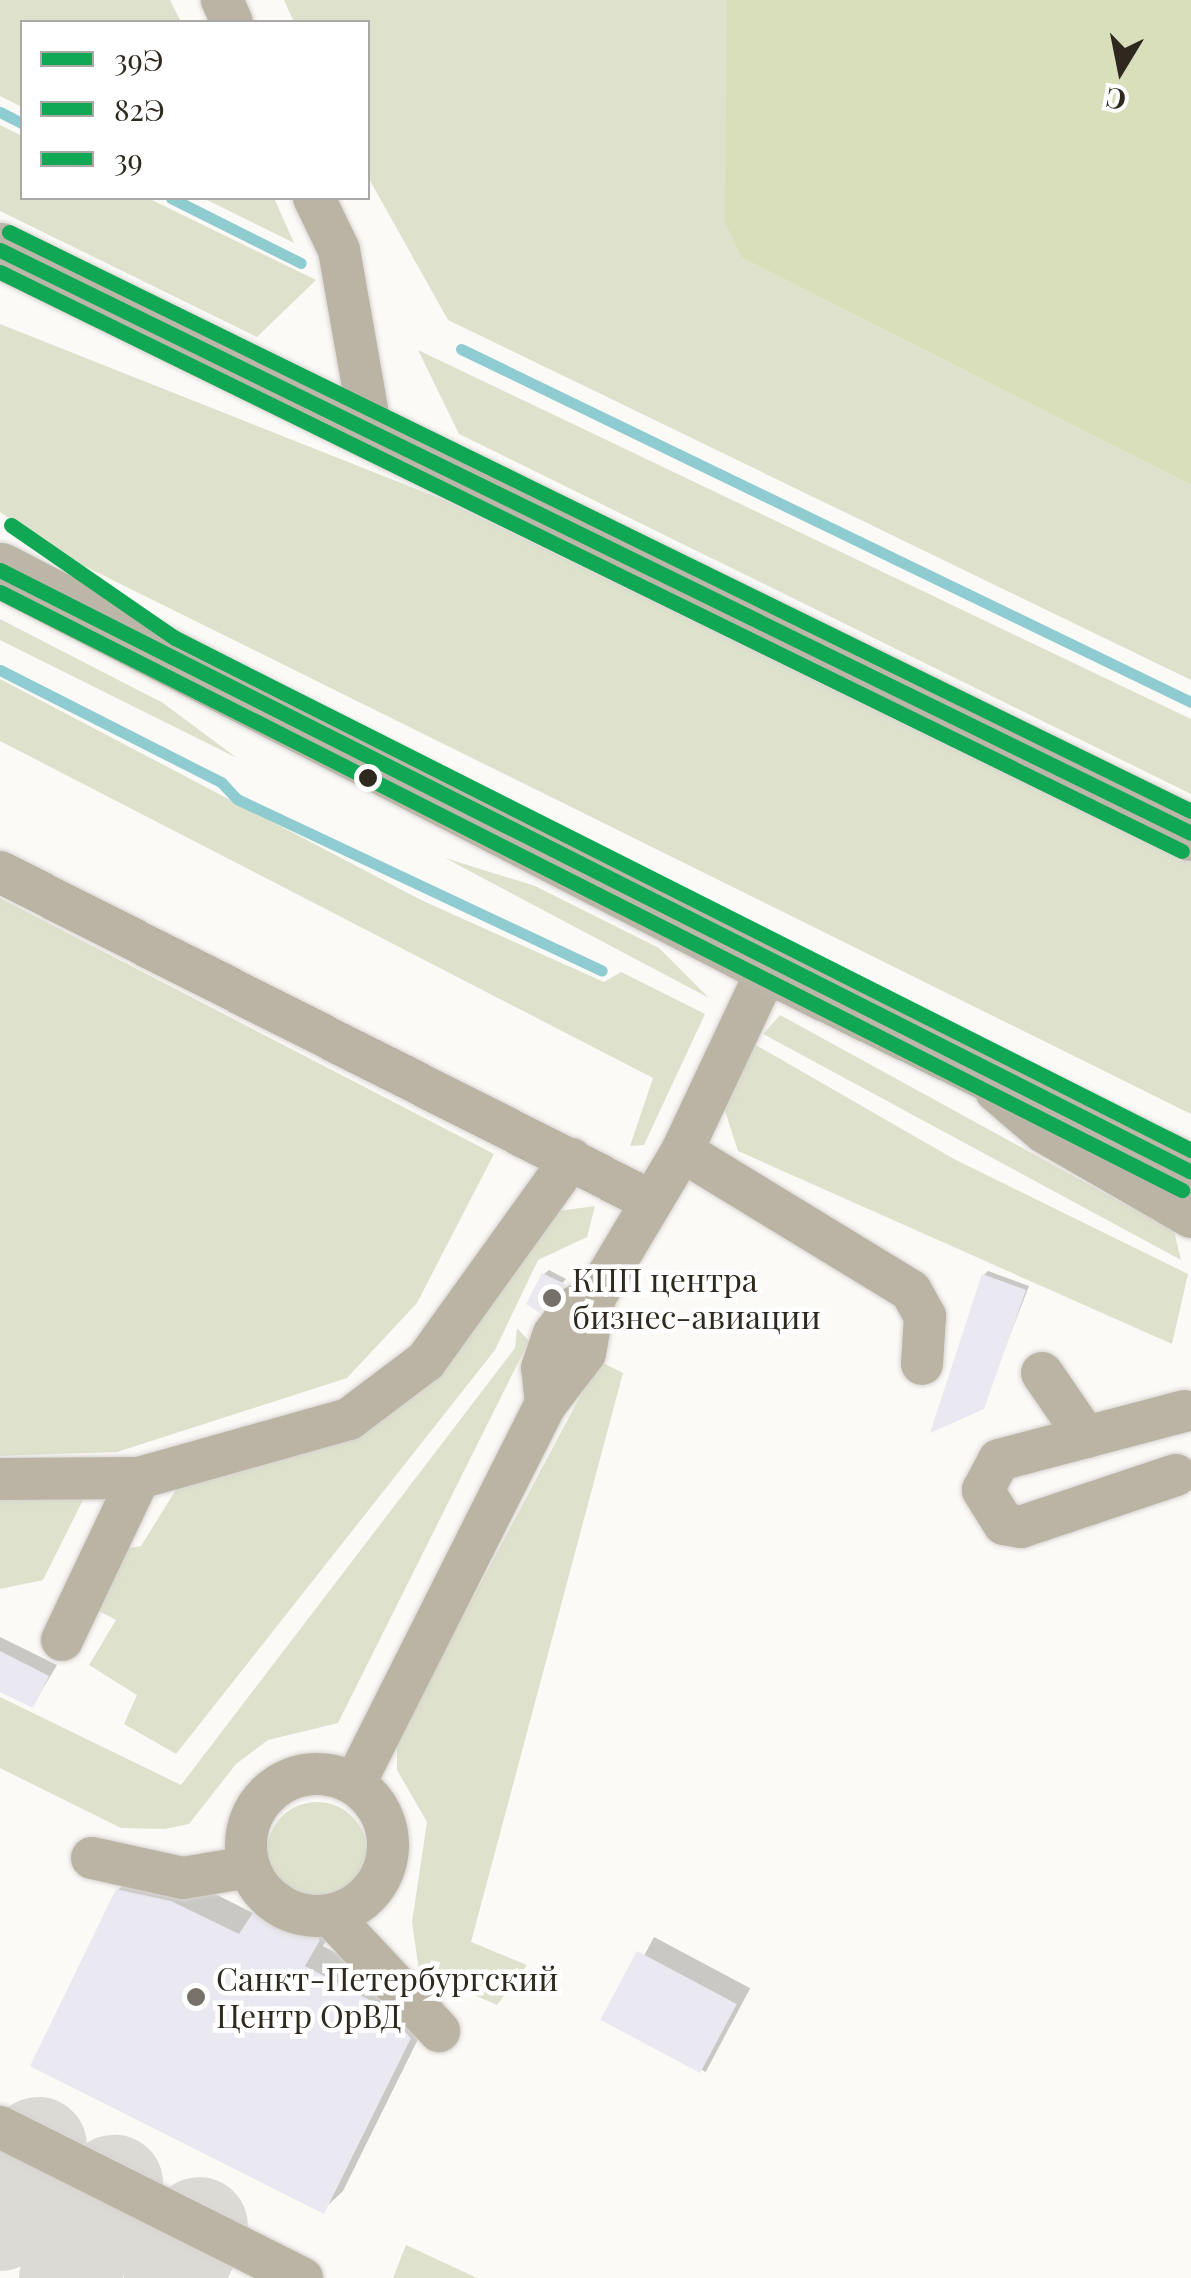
<!DOCTYPE html>
<html>
<head>
<meta charset="utf-8">
<style>
	body { margin:0 }
	#map { position:relative; width:1191px; height:2278px; overflow:hidden; background:#fcfaf7; font-family:"Playfair Display",serif }
	div>[style] { position:absolute }
	[style*='--x'] { left:calc(var(--x)*1px); top:calc(var(--y)*1px); width:calc(var(--w)*1px); rotate:calc(var(--a)*1deg) }
	.green>* { inset:0; background:#dee2cc }
	.round { border-radius:50% }
	.forest>* { inset:0; background:#d8dfba }
	.shadow>* { inset:0; background:#0003; transform-origin:0 0 }
	.stream>* { height:11px; margin:-5.5px; padding:0 5.5px; transform-origin:5.5px; border-radius:5.5px; background:#8eccd1 }
	.taxiway>* { height:98px; margin:-49px; padding:0 49px; transform-origin:49px; border-radius:49px; background:#dcdad4 }
	.building>* { inset:0; background:#eae8f0; transform-origin:0 0 }
	.roads { filter:drop-shadow(0 0 2px #d6d4d1) drop-shadow(0 0 2px #d6d4d1) }
	.minor>* { height:42px; margin:-21px; padding:0 21px; transform-origin:21px; border-radius:21px; background:#bbb4a5 }
	.minor>.ring { margin:-21px; padding:0; box-sizing:content-box; background:none; border:42px solid #bbb4a5; border-radius:50% }
	.major>* { height:55px; margin:-27.5px; padding:0 27.5px; transform-origin:27.5px; border-radius:27.5px; background:#bcb6a9 }
	.bus-1>* { height:15px; margin:-7.5px; padding:0 7.5px; transform-origin:7.5px; border-radius:7.5px; background:#10a855 }
	.bus-2>* { height:15px; margin:-7.5px; padding:0 7.5px; transform-origin:7.5px; border-radius:7.5px; background:#10a855 }
	.bus-3>* { height:15px; margin:-7.5px; padding:0 7.5px; transform-origin:7.5px; border-radius:7.5px; background:#10a855 }
	.dots>* { width:28px; height:28px; translate:-50% -50%; box-sizing:border-box; border:5px solid #fff; border-radius:50% }
	span { translate:-50% -50%; white-space:nowrap; text-align:center; line-height:1.15; -webkit-text-stroke:9px #fff; paint-order:stroke }
	.poi-label { font-size:32px; color:#2e281e }
	.left { translate:0 -50%; text-align:left }
	.legend { position:absolute; left:20px; top:20px; width:350px; height:180px; box-sizing:border-box; background:#fff; border:2px solid #aba9a5; margin:0; padding:12px 18px; list-style:none; font-size:30px; color:#2e281e }
	.legend li { display:flex; align-items:center; gap:20px; height:50px }
	.legend b { width:50px; border:2px solid #aba9a5 }
	.north { position:absolute; left:1071px; top:20px; width:100px; height:100px; -webkit-text-stroke:8px #fff; paint-order:stroke; rotate:190deg; font-size:28px; font-weight:700; line-height:40px; text-align:center; color:#2e281e }
	.north::after { content:''; display:block; margin:auto; width:35px; height:45px; background:#2e281e; clip-path:polygon(50% 0,100% 100%,50% 72%,0 100%) }
</style>
</head>
<body>
<div id="map">
	<div class="green">
		<div style="clip-path:polygon(0 0,170px 0,181px 22px,22px 22px,22px 107px,0 96px)"></div>
		<div style="clip-path:polygon(284px 0,727px 0,742px 258px,1191px 485px,1191px 680px,448px 320px,368px 177px,368px 22px,294px 22px)"></div>
		<div style="clip-path:polygon(0 125px,22px 136px,22px 198px,148px 198px,316px 280px,257px 337px,0 211px)"></div>
		<div style="clip-path:polygon(203px 198px,274px 198px,294px 243px)"></div>
		<div style="clip-path:polygon(0 324px,444px 500px,1191px 863px,1191px 1114px,74px 561px,0 512px)"></div>
		<div style="clip-path:polygon(418px 350px,1191px 719px,1191px 794px,459px 434px)"></div>
		<div style="clip-path:polygon(0 619px,163px 703px,237px 758px,0 640px)"></div>
		<div style="clip-path:polygon(0 679px,421px 900px,604px 982px,621px 972px,705px 1014px,644px 1145px,630px 1146px,653px 1078px,0 741px)"></div>
		<div style="clip-path:polygon(445px 858px,535px 886px,659px 948px,709px 998px)"></div>
		<div style="clip-path:polygon(0 898px,494px 1154px,417px 1303px,347px 1378px,117px 1452px,0 1456px)"></div>
		<div style="clip-path:polygon(780px 1015px,1174px 1231px,1181px 1260px,763px 1034px)"></div>
		<div style="clip-path:polygon(749px 1041px,954px 1159px,1188px 1274px,1172px 1344px,738px 1151px,724px 1108px)"></div>
		<div style="clip-path:polygon(595px 1206px,587px 1237px,538px 1260px,495px 1350px,176px 1754px,124px 1724px,137px 1695px,89px 1665px,116px 1620px,89px 1606px,122px 1549px,141px 1546px,180px 1483px,365px 1419px,551px 1212px)"></div>
		<div style="clip-path:polygon(517px 1328px,529px 1341px,338px 1723px,268px 1740px,236px 1764px,189px 1824px,165px 1829px,121px 1828px,0 1768px,0 1697px,181px 1785px,515px 1348px)"></div>
		<div style="clip-path:polygon(599px 1361px,623px 1373px,471px 1942px,527px 1965px,497px 2005px,419px 1971px,412px 1922px,427px 1822px,397px 1770px,397px 1740px)"></div>
		<div style="clip-path:polygon(91px 1484px,43px 1580px,0 1589px,0 1485px)"></div>
		<div class="round" style="left:267px;top:1802px;width:100px;height:100px"></div>
		<div style="clip-path:polygon(406px 2245px,477px 2278px,393px 2278px)"></div>
	</div>
	<div class="forest">
		<div style="clip-path:polygon(727px 0,1191px 0,1191px 485px,742px 258px,725px 222px)"></div>
	</div>
	<div class="shadow">
		<div style="clip-path:polygon(549px 1270px,566px 1279px,539px 1309px,544px 1274px)"></div>
		<div style="clip-path:polygon(988px 1271px,1029px 1286px,982px 1407px,984px 1275px)"></div>
		<div style="clip-path:polygon(0 1637px,57px 1665px,33px 1705px,0 1689px)"></div>
		<div style="clip-path:polygon(137px 1871px,191px 1882px,255px 1914px,283px 1881px,338px 1920px,323px 1946px,401px 1987px,429px 2017px,343px 2191px,323px 2210px,118px 1890px)"></div>
		<div style="left:654px;top:1937px;width:109px;height:95px;rotate:28deg"></div>
	</div>
	<div class="stream">
		<div style="--x:0;--y:112;--w:25;--a:27"></div>
		<div style="--x:171;--y:198;--w:145;--a:26.6"></div>
		<div style="--x:461;--y:349;--w:811;--a:25.81"></div>
		<div style="--x:0;--y:670;--w:248;--a:26.9"></div>
		<div style="--x:221;--y:782;--w:23;--a:47"></div>
		<div style="--x:237;--y:799;--w:403;--a:25.2"></div>
	</div>
	<div class="taxiway">
		<div style="--x:0;--y:2222;--w:85;--a:-63.4"></div>
		<div style="--x:68;--y:2278;--w:105;--a:-63.9"></div>
		<div style="--x:173;--y:2278;--w:58;--a:-63.4"></div>
	</div>
	<div class="building">
		<div style="clip-path:polygon(542px 1273px,565px 1284px,539px 1312px,526px 1304px)"></div>
		<div style="clip-path:polygon(982px 1274px,1026px 1290px,984px 1409px,930px 1433px)"></div>
		<div style="clip-path:polygon(0 1651px,49px 1676px,33px 1708px,0 1692px)"></div>
		<div style="clip-path:polygon(116px 1889px,171px 1901px,239px 1934px,262px 1899px,307px 1922px,320px 1940px,305px 1966px,381px 2006px,411px 2038px,324px 2214px,30px 2066px)"></div>
		<div style="left:637px;top:1951px;width:113px;height:78px;rotate:28deg"></div>
	</div>
	<div class="roads">
		<div class="minor">
			<div style="--x:222;--y:0;--w:24;--a:66"></div>
			<div style="--x:314;--y:198;--w:58;--a:64.3"></div>
			<div style="--x:339;--y:250;--w:178;--a:80"></div>
			<div style="--x:0;--y:872;--w:729;--a:26.81"></div>
			<div style="--x:996;--y:1091;--w:63;--a:40.5"></div>
			<div style="--x:1044;--y:1132;--w:170;--a:30"></div>
			<div style="--x:682;--y:1151;--w:268;--a:31.4"></div>
			<div style="--x:911;--y:1291;--w:29;--a:61"></div>
			<div style="--x:925;--y:1316;--w:48;--a:93.6"></div>
			<div style="--x:1042;--y:1373;--w:78;--a:55.5"></div>
			<div style="--x:546;--y:1404;--w:36;--a:-96"></div>
			<div style="--x:542;--y:1368;--w:36;--a:-71"></div>
			<div style="--x:554;--y:1334;--w:32;--a:-54"></div>
			<div style="--x:573;--y:1308;--w:25;--a:-27"></div>
			<div style="--x:595;--y:1297;--w:170;--a:-59.2"></div>
			<div style="--x:682;--y:1151;--w:204;--a:-64.8"></div>
			<div style="--x:1176;--y:1475;--w:163;--a:161.5"></div>
			<div style="--x:1021;--y:1527;--w:17;--a:-170"></div>
			<div style="--x:1004;--y:1524;--w:40;--a:-122"></div>
			<div style="--x:983;--y:1490;--w:34;--a:-62"></div>
			<div style="--x:999;--y:1460;--w:192;--a:-14.8"></div>
			<div style="--x:0;--y:1479;--w:139;--a:-0.4"></div>
			<div style="--x:139;--y:1478;--w:218;--a:-15.7"></div>
			<div style="--x:349;--y:1419;--w:96;--a:-37"></div>
			<div style="--x:426;--y:1361;--w:249;--a:-54.3"></div>
			<div style="--x:62;--y:1640;--w:179;--a:-64.6"></div>
			<div class="ring" style="left:246px;top:1774px;width:100px;height:100px"></div>
			<div style="--x:355;--y:1783;--w:424;--a:-63.3"></div>
			<div style="--x:546;--y:1404;--w:64;--a:-52.6"></div>
			<div style="--x:585;--y:1353;--w:57;--a:-79.9"></div>
			<div style="--x:92;--y:1858;--w:93;--a:12.4"></div>
			<div style="--x:183;--y:1878;--w:67;--a:-9.5"></div>
			<div style="--x:331;--y:1916;--w:158;--a:46.8"></div>
			<div style="--x:0;--y:2127;--w:338;--a:26.6"></div>
		</div>
		<div class="major">
			<div style="--x:0;--y:250;--w:1326;--a:26.08"></div>
			<div style="--x:0;--y:570;--w:865;--a:27.25"></div>
			<div style="--x:769;--y:966;--w:470;--a:26"></div>
		</div>
	</div>
	<div class="bus-1">
		<div style="--x:0;--y:250;--w:1326;--a:26.08"></div>
		<div style="--x:0;--y:570;--w:1334;--a:26.81"></div>
	</div>
	<div class="bus-2">
		<div style="--x:0;--y:272;--w:1316;--a:26.1"></div>
		<div style="--x:0;--y:592;--w:1325;--a:26.84"></div>
	</div>
	<div class="bus-3">
		<div style="--x:9;--y:232;--w:1316;--a:26.1"></div>
		<div style="--x:11;--y:525;--w:199;--a:34.6"></div>
		<div style="--x:175;--y:638;--w:1138;--a:26.75"></div>
	</div>
	<div class="dots">
		<div style="left:368px;top:778px;background:#2e281e"></div>
		<div style="left:552px;top:1298px;background:#76726a"></div>
		<div style="left:196px;top:1997px;background:#76726a"></div>
	</div>
	<div class="poi-label">
		<span class="left" style="left:572px;top:1298px">КПП центра<br>бизнес-авиации</span>
		<span class="left" style="left:216px;top:1997px">Санкт-Петербургский<br>Центр ОрВД</span>
	</div>
	<ul class="legend">
	<li><b style="height:12px;background:#10a855"></b>39Э</li>
	<li><b style="height:12px;background:#10a855"></b>82Э</li>
	<li><b style="height:12px;background:#10a855"></b>39</li>
	</ul>
	<div class="north">С</div>
</div>
</body>
</html>
